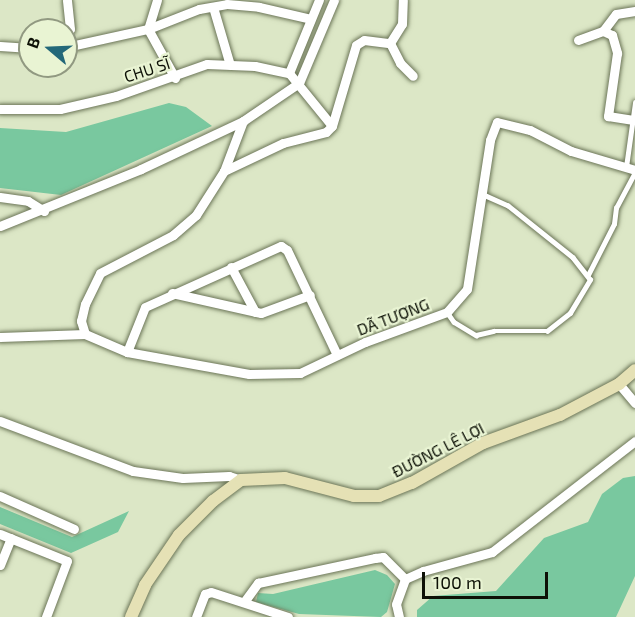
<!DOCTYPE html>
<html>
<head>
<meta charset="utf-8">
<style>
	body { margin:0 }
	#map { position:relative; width:635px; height:617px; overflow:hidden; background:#dce7c6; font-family:"Exo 2",sans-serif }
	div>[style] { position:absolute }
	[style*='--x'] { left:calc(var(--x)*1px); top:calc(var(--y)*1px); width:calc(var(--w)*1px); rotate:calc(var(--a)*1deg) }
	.water>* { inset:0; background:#79c89f }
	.roads { filter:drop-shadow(0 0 2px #6b7557) drop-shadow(0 0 2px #6b7557) }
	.lane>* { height:4.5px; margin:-2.25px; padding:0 2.25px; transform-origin:2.25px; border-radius:2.25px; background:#fff }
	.street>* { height:9px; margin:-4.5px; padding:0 4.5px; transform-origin:4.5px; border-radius:4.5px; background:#fff }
	.secondary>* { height:12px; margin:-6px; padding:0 6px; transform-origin:6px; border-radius:6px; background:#e5e1b5 }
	span { translate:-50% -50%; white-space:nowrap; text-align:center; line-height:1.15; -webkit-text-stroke:4.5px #e9f4d3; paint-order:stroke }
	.street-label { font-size:16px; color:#0d1106 }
	.north { position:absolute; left:18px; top:18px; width:60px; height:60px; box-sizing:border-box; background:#e9f4d3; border:2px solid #919981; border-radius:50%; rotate:289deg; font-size:16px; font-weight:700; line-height:24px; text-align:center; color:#0d1106 }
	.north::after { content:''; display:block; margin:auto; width:21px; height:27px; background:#236879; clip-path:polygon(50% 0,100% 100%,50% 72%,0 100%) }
	.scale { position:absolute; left:422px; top:572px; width:126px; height:27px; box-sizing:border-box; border:3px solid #0d1106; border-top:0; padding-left:8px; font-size:18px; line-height:21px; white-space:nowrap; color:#0d1106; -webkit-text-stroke:4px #e9f4d3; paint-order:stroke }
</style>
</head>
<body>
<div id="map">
	<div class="water">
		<div style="clip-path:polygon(169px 103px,186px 107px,212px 126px,61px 195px,0 188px,0 128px,66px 132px)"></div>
		<div style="clip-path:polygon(635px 476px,635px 576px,616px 617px,417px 617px,417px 610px,433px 596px,496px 591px,544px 538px,588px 522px,602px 494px,623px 478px)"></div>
		<div style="clip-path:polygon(0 507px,72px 537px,129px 511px,118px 532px,71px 553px,0 524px)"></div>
		<div style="clip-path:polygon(375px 570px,387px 575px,395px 584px,387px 612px,381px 617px,299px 614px,256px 602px,258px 593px,273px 594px)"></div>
	</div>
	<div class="roads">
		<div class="lane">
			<div style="--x:626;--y:167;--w:65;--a:-82"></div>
			<div style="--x:588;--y:275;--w:57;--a:-63"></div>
			<div style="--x:614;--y:224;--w:16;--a:-83"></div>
			<div style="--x:616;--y:208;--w:40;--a:-62"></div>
			<div style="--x:447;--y:312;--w:12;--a:55"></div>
			<div style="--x:454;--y:322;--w:26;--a:31"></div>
			<div style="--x:476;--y:335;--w:18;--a:-13"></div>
			<div style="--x:494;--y:331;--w:53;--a:0"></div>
			<div style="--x:547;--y:331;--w:29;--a:-38"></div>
			<div style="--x:570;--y:313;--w:39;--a:-59"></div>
			<div style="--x:590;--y:280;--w:28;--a:-128"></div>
			<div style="--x:573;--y:258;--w:83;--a:-141.3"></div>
			<div style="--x:508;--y:206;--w:30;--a:-156"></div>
		</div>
		<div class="street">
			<div style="--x:157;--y:0;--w:30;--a:107"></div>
			<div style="--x:148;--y:29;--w:56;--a:61.1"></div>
			<div style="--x:213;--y:7;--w:60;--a:73.7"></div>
			<div style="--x:603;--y:31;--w:21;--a:-53"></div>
			<div style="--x:616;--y:14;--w:19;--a:-9"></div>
			<div style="--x:66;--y:34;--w:6;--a:-51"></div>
			<div style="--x:70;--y:29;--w:29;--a:-96"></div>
			<div style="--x:578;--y:40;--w:27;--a:-20"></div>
			<div style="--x:603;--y:31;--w:10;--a:24"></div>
			<div style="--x:612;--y:35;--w:19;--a:74"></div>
			<div style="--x:617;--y:53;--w:64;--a:98.1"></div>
			<div style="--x:608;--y:116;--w:24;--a:9"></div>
			<div style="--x:390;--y:43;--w:22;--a:63"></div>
			<div style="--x:400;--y:63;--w:18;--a:45"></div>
			<div style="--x:0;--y:46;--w:30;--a:4"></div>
			<div style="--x:66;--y:47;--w:84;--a:-12.4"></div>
			<div style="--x:148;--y:29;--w:55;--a:-21.4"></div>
			<div style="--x:199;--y:9;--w:28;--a:-10"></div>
			<div style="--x:227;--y:4;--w:32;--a:5"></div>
			<div style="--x:259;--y:7;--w:53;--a:13"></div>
			<div style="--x:289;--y:73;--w:79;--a:-67.7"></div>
			<div style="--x:0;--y:109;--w:60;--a:0"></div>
			<div style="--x:60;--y:109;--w:57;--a:-13.1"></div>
			<div style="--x:116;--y:96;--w:96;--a:-19.4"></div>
			<div style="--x:207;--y:64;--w:48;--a:2.4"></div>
			<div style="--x:255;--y:66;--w:35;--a:12"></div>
			<div style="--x:289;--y:73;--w:68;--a:50.9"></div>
			<div style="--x:224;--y:171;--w:65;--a:-25.4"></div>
			<div style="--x:283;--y:143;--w:44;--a:-14.3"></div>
			<div style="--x:326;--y:132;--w:8;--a:-45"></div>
			<div style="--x:332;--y:126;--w:84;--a:-73.5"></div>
			<div style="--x:356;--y:45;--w:9;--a:-32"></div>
			<div style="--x:364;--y:40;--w:26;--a:7"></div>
			<div style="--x:390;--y:43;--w:22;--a:-58"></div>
			<div style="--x:402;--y:24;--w:24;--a:-88"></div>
			<div style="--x:0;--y:197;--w:28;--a:8"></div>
			<div style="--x:28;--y:201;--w:19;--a:32"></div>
			<div style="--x:0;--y:226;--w:152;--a:-22"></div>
			<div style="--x:141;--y:169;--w:113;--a:-25.2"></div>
			<div style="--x:231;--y:267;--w:51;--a:61.9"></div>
			<div style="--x:172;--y:293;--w:91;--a:12.7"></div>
			<div style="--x:261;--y:313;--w:52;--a:-20.2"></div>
			<div style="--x:85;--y:334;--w:14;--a:-107"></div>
			<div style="--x:81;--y:321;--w:17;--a:-77"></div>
			<div style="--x:85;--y:304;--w:34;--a:-64"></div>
			<div style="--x:100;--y:273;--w:82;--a:-27.5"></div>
			<div style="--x:173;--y:235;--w:30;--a:-41"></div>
			<div style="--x:196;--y:215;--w:52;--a:-57.5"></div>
			<div style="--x:224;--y:171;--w:53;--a:-69.2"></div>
			<div style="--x:243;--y:121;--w:68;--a:-34.2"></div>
			<div style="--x:299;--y:83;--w:90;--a:-67.1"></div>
			<div style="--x:0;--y:337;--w:85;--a:-2"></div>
			<div style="--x:85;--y:334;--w:46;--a:23.2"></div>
			<div style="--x:127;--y:352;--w:124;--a:10.2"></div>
			<div style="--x:249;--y:374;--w:51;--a:-1.1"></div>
			<div style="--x:300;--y:373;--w:72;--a:-25.5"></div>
			<div style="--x:365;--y:342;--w:87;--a:-20.1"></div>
			<div style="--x:447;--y:312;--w:30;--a:-49"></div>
			<div style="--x:467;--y:289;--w:151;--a:-81.2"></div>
			<div style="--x:490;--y:140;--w:19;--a:-69"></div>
			<div style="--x:497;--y:122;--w:34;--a:14"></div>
			<div style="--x:530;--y:130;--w:46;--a:27.1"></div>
			<div style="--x:571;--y:151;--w:67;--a:16.5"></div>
			<div style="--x:127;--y:352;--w:48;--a:-68.2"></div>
			<div style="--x:145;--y:307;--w:149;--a:-24.2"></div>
			<div style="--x:281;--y:246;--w:7;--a:34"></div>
			<div style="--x:287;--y:250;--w:116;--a:64.5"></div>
			<div style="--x:619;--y:384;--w:25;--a:50"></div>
			<div style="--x:0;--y:421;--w:142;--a:20.6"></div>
			<div style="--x:133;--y:471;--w:50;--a:8"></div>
			<div style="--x:183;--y:478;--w:46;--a:-2.5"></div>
			<div style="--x:229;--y:476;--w:13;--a:18"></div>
			<div style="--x:0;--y:496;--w:81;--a:24"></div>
			<div style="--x:0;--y:534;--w:72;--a:21.9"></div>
			<div style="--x:67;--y:561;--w:60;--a:110.6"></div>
			<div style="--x:0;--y:565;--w:29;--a:-68"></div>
			<div style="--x:244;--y:602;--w:24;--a:-54"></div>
			<div style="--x:258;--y:583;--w:120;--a:-12.1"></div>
			<div style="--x:375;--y:558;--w:8;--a:-7"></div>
			<div style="--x:383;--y:557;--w:31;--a:45"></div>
			<div style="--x:196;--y:617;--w:25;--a:-69"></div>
			<div style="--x:205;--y:594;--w:6;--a:-18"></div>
			<div style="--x:211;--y:592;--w:81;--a:18"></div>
			<div style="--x:399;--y:617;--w:13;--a:-103"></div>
			<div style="--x:396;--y:604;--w:27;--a:-70"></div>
			<div style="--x:405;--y:579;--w:20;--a:-24"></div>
			<div style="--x:423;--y:571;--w:72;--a:-15.4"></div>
			<div style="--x:492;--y:552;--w:181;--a:-37.8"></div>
		</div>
		<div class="secondary">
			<div style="--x:131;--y:617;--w:35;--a:-66"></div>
			<div style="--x:145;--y:585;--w:60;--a:-55.8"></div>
			<div style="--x:179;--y:535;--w:48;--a:-45"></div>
			<div style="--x:213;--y:501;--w:35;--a:-37"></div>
			<div style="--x:241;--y:480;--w:44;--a:-2.6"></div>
			<div style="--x:285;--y:478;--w:71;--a:14.6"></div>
			<div style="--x:354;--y:496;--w:25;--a:0"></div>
			<div style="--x:379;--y:496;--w:35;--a:-22"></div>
			<div style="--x:412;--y:483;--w:81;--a:-29.4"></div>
			<div style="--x:483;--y:443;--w:82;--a:-20"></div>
			<div style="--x:560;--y:415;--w:67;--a:-27.7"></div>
			<div style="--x:619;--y:384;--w:21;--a:-41"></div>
		</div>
	</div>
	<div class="street-label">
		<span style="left:147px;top:70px;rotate:-18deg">CHU SĨ</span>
		<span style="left:393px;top:317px;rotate:-21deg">DÃ TƯỢNG</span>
		<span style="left:438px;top:450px;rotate:-27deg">ĐƯỜNG LÊ LỢI</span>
	</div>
	<div class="north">B</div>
	<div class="scale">100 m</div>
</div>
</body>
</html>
